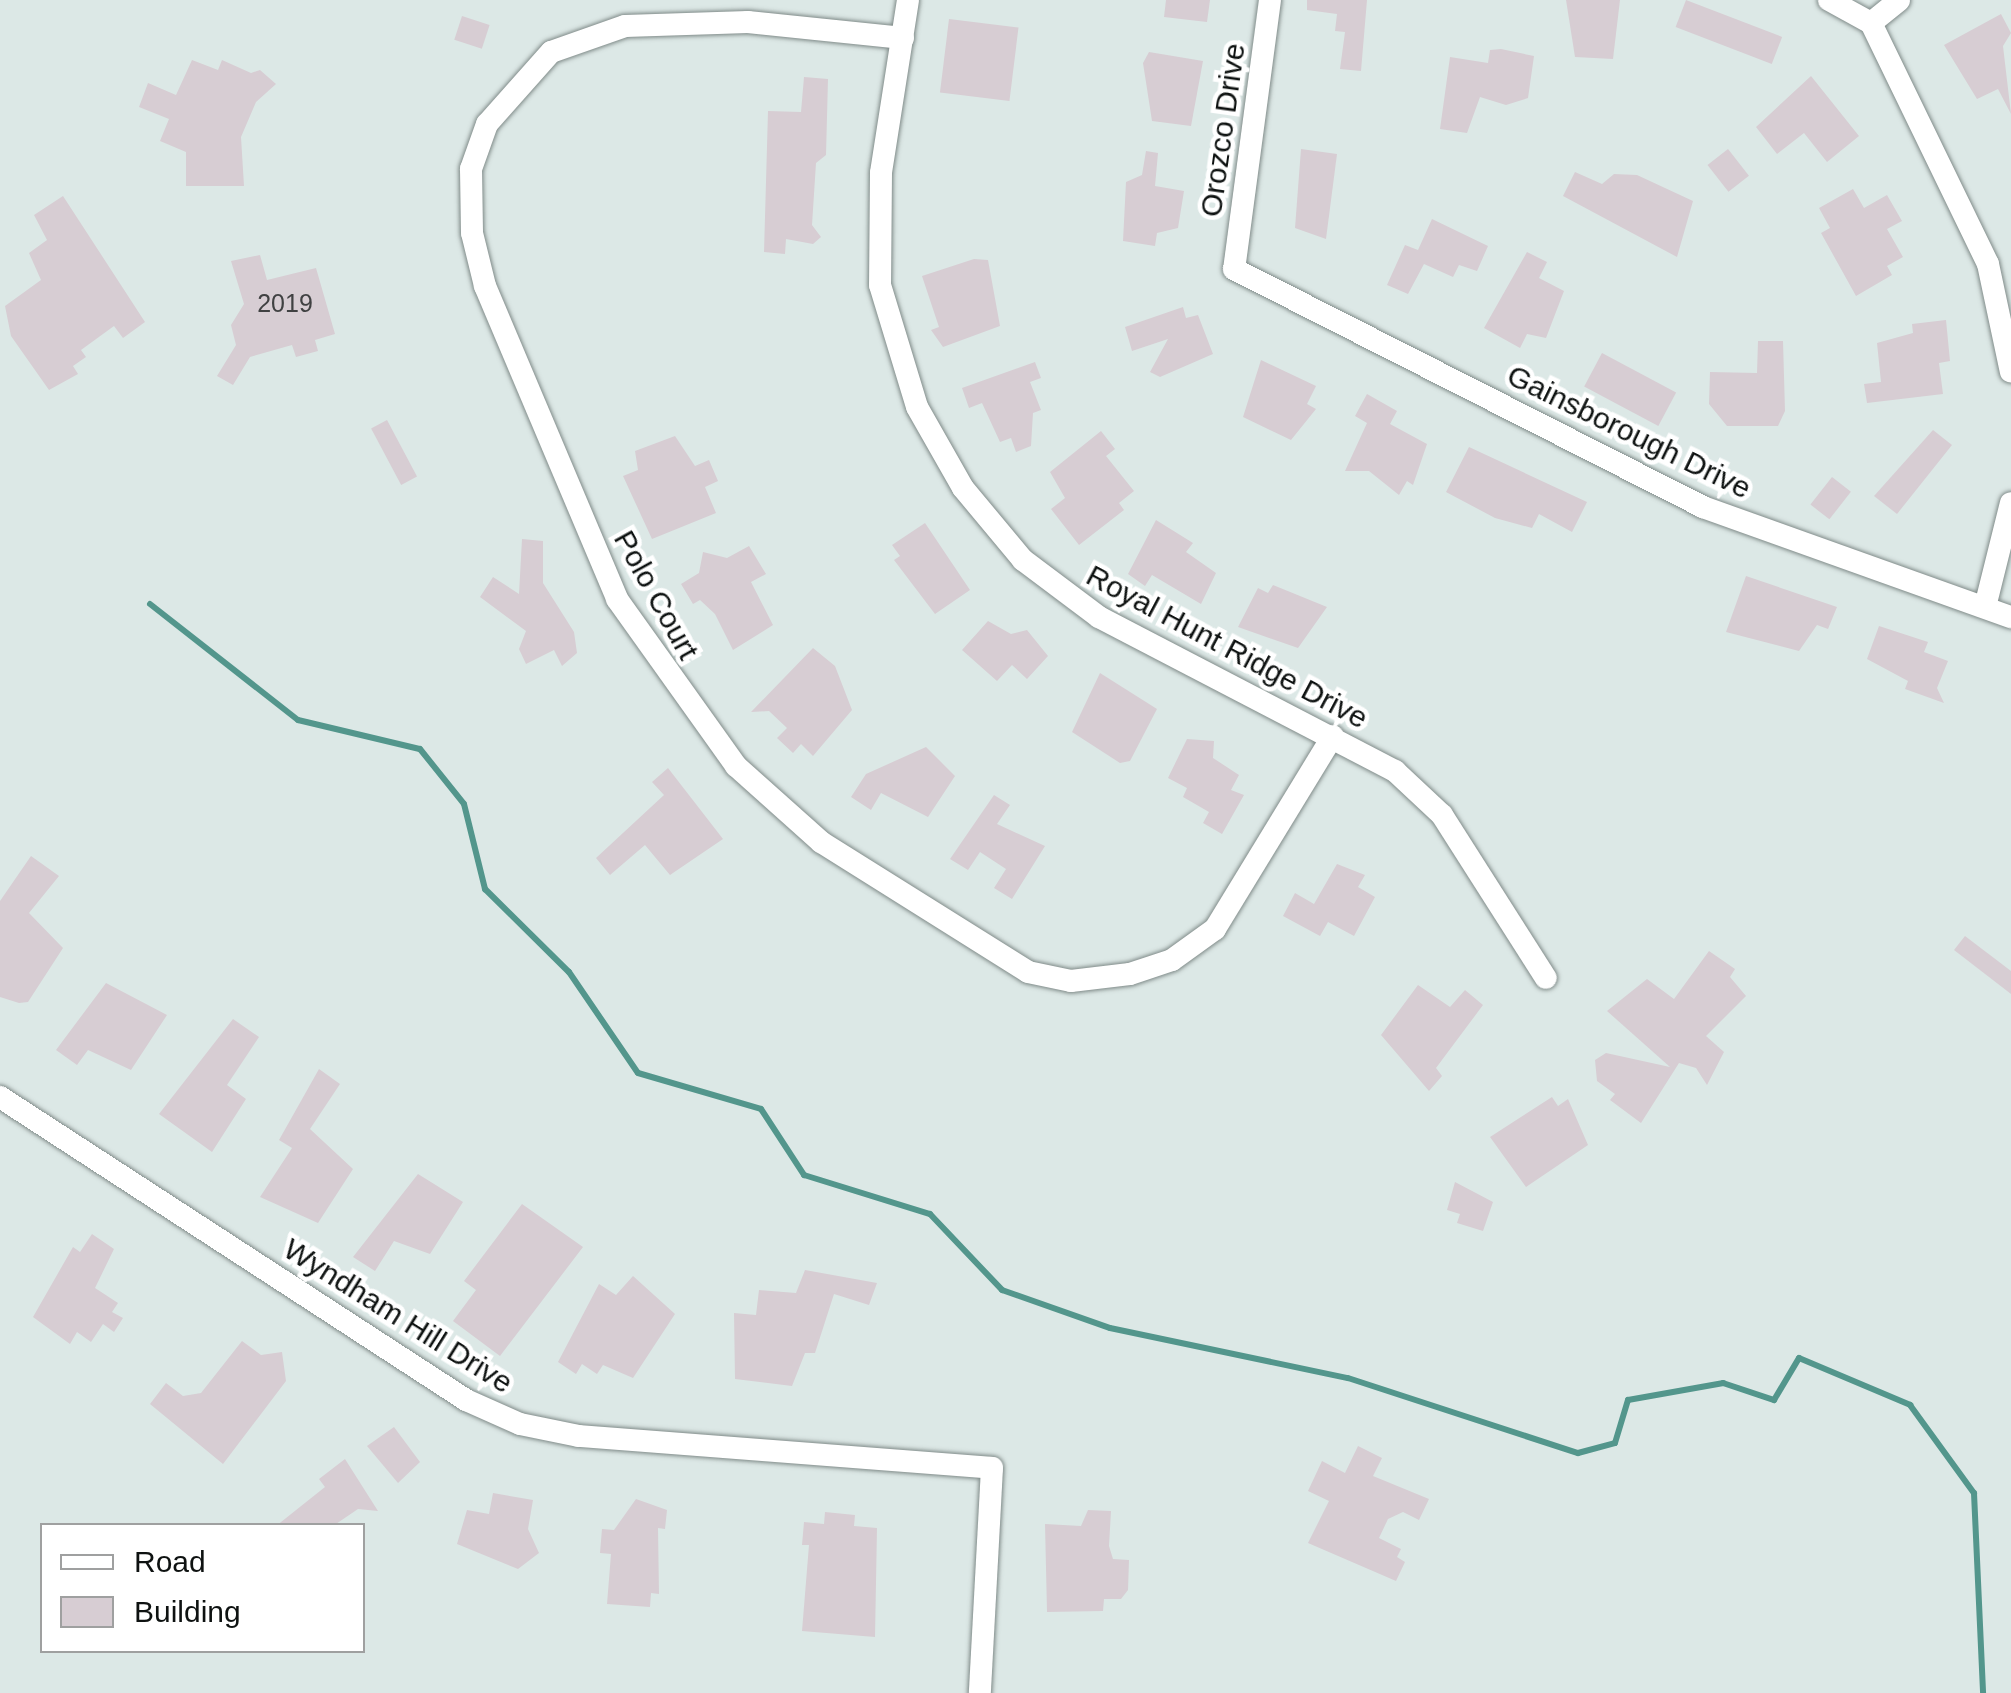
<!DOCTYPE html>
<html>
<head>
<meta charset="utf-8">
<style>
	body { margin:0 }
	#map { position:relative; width:2011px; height:1693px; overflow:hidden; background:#dce8e6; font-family:Arial,sans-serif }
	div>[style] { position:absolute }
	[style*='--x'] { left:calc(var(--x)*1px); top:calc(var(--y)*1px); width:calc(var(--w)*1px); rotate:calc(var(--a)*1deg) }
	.stream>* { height:6px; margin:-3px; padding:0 3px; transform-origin:3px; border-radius:3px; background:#53968c }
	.building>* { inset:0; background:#d7cdd3; transform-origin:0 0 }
	.roads { filter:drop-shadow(0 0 2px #808b89) drop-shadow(0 0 2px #808b89) }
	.street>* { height:22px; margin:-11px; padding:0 11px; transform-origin:11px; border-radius:11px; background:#fff }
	span { translate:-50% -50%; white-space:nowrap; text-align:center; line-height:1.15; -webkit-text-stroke:9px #fff; paint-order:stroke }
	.number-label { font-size:25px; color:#404142 }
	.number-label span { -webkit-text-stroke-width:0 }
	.street-label { font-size:30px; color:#0e1211 }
	.legend { position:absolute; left:40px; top:1523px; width:325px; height:130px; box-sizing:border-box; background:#fff; border:2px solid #9fa0a0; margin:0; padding:12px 18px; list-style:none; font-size:30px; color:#0e1211 }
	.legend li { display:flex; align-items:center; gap:20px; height:50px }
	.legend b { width:50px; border:2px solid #9fa0a0 }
</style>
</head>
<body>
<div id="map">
	<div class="stream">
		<div style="--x:150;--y:604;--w:188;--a:38.1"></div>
		<div style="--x:298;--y:720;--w:125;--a:13.4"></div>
		<div style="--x:420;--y:749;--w:70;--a:51.3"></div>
		<div style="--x:464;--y:804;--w:88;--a:76.1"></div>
		<div style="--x:485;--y:889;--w:118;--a:44.7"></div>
		<div style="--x:569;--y:972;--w:122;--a:55.7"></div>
		<div style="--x:638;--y:1073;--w:128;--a:16.3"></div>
		<div style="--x:761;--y:1109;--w:79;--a:56.9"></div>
		<div style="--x:804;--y:1175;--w:132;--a:17.2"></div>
		<div style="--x:930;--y:1214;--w:105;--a:46.5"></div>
		<div style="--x:1002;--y:1290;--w:114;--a:19.4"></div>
		<div style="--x:1110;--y:1328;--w:243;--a:11.9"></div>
		<div style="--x:1348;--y:1378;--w:242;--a:18.1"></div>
		<div style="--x:1578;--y:1453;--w:38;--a:-15"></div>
		<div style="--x:1615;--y:1443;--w:45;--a:-73.2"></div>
		<div style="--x:1628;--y:1400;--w:97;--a:-10.1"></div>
		<div style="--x:1723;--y:1383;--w:54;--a:18.4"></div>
		<div style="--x:1774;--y:1400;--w:49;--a:-59.2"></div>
		<div style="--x:1799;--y:1358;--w:121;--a:22.9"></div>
		<div style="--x:1910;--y:1405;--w:109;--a:54"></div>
		<div style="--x:1974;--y:1493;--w:200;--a:87.4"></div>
	</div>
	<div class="building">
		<div style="clip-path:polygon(1166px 0,1210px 0,1207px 22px,1164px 17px)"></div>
		<div style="clip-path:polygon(1307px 0,1367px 0,1361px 71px,1340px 69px,1345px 32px,1335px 31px,1337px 14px,1307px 10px)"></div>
		<div style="clip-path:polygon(1566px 0,1620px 0,1613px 59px,1575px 57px)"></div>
		<div style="left:1686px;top:0;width:103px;height:29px;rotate:21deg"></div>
		<div style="clip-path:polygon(2001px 14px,2011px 33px,2003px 46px,2011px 114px,1998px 89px,1977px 99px,1944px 45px)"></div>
		<div style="left:462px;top:16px;width:29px;height:25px;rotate:18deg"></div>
		<div style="left:949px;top:19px;width:70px;height:74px;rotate:7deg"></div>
		<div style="clip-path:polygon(1501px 49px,1534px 56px,1528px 98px,1506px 105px,1480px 97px,1467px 133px,1440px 129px,1450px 57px,1488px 63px,1490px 50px)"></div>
		<div style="clip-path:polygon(1149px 52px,1203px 61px,1191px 126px,1152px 121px,1143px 63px)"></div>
		<div style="clip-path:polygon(192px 60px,218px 70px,222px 60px,251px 73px,260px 70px,276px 84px,256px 102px,241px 137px,244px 186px,186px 186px,186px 152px,160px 141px,169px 119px,139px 107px,148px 83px,176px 95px)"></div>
		<div style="clip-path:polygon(1811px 76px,1859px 136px,1827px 162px,1804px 133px,1777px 154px,1756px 127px)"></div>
		<div style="clip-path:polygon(804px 77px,828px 79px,826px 155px,816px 163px,812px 225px,821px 237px,813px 244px,786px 239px,785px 254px,764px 252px,768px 111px,801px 112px)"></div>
		<div style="clip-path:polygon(1301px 149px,1337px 154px,1326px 239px,1295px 228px)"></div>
		<div style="left:1728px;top:149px;width:34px;height:26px;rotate:52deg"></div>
		<div style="clip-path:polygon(1146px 151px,1158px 153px,1155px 186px,1184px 191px,1178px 228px,1157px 233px,1155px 246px,1123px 241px,1126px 182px,1142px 175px)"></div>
		<div style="clip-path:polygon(1575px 172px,1602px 184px,1614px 174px,1637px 175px,1693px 201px,1677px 257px,1563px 196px)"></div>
		<div style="clip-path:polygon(1853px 189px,1864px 208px,1887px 195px,1902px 221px,1887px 229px,1903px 257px,1887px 266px,1892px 275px,1856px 296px,1821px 233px,1830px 228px,1819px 208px)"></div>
		<div style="clip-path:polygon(63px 196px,145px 322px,123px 338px,114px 326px,81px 350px,86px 357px,73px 366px,78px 374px,49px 390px,11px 336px,5px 306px,41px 280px,29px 253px,47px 240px,34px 215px)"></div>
		<div style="clip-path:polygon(1432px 219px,1488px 246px,1477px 271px,1459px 265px,1453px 277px,1424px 264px,1408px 294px,1387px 285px,1405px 245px,1418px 250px)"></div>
		<div style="clip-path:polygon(1527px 252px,1547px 262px,1539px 278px,1564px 291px,1546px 338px,1527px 334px,1520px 348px,1484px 328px)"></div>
		<div style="clip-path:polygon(260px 255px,267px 280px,316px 268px,335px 334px,315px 340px,318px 351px,296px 357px,292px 345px,250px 357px,233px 385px,217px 376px,236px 345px,231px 325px,244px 304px,231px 261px)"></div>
		<div style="clip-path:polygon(974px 259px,988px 260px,1000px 326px,943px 347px,931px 330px,939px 327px,922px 276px)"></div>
		<div style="clip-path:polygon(1183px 307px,1186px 318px,1198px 315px,1213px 354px,1160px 377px,1150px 372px,1168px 339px,1132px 351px,1125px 327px)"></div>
		<div style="clip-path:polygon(1946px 320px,1950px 361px,1939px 363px,1943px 394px,1867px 403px,1864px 384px,1881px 382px,1877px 343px,1913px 333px,1912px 324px)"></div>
		<div style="clip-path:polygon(1758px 341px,1783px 341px,1785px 411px,1778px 426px,1727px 426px,1709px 404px,1710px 372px,1757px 373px)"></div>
		<div style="left:1602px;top:353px;width:84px;height:38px;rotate:28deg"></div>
		<div style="clip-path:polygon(1261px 360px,1316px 386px,1307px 404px,1316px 409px,1291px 440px,1243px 417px)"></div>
		<div style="clip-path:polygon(1035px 362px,1041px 378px,1030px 382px,1041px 410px,1033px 413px,1031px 446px,1016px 452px,1011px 438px,1000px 442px,982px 403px,969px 408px,962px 388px)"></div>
		<div style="clip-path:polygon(1367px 394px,1397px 411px,1390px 424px,1427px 444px,1413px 485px,1407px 481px,1399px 495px,1369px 471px,1345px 471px,1367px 423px,1355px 416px)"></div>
		<div style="left:387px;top:420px;width:64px;height:18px;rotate:62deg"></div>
		<div style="clip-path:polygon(1933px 430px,1952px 445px,1897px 514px,1874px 496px)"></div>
		<div style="clip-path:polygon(1101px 431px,1115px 449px,1106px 456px,1134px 491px,1119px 503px,1124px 510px,1079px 545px,1051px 509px,1065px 498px,1050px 472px)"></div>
		<div style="clip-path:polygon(675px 436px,695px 466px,709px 460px,718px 481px,705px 487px,716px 513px,652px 539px,623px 476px,638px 470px,635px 451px)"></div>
		<div style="clip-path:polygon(1469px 447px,1587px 502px,1572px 532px,1539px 514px,1532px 528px,1495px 518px,1446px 492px)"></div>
		<div style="left:1832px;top:477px;width:24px;height:35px;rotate:38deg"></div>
		<div style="clip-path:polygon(1156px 520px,1193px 543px,1186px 552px,1216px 573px,1201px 604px,1152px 575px,1145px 586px,1128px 574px)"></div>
		<div style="clip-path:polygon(925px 523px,970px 590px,935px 614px,894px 560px,900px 556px,892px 545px)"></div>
		<div style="clip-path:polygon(522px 539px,543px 541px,543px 583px,574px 632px,577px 653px,562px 666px,554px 650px,526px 664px,519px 649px,526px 631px,480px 597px,493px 577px,519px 594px)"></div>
		<div style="clip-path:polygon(749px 546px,766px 574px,751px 582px,773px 625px,733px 650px,715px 614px,700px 600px,693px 604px,681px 584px,699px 573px,703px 552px,727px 558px)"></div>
		<div style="clip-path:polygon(1746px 576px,1837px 607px,1828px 629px,1817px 625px,1799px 651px,1726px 632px)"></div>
		<div style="clip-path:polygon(1273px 585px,1327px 607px,1298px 648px,1238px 627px,1258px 588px,1268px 593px)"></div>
		<div style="clip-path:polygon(988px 621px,1011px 634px,1027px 630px,1048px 656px,1027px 679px,1012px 665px,997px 681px,962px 650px)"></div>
		<div style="clip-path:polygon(1879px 626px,1928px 642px,1924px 652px,1948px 661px,1937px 688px,1944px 703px,1905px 689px,1908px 681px,1867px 659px)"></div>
		<div style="clip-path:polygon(813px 648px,835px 666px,852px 710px,813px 756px,801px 744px,793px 753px,777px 738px,787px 728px,769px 711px,751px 712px)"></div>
		<div style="clip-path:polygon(1100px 673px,1157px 709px,1130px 761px,1120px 763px,1072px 732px)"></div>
		<div style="clip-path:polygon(1187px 739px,1214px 741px,1213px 758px,1239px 775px,1231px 790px,1244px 795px,1222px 834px,1203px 823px,1209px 812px,1183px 797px,1187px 788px,1168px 778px)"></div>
		<div style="clip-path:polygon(926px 747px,955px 776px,928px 817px,881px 793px,871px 810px,851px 797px,866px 774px)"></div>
		<div style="clip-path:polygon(668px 768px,723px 839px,670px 875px,645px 845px,610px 875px,596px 858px,664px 795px,652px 782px)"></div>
		<div style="clip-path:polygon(994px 795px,1010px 805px,997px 824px,1045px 846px,1012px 899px,994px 888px,1006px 869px,980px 852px,968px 870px,950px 859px)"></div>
		<div style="clip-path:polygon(31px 856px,59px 876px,29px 913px,63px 948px,28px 1002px,19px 1003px,0 997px,0 901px)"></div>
		<div style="clip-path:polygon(1337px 864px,1365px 875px,1358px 887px,1375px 897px,1354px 936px,1328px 922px,1320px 936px,1283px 916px,1295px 893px,1314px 904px)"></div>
		<div style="clip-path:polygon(1965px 936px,2011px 971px,2011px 994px,1954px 950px)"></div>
		<div style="clip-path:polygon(1709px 951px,1735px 969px,1730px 977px,1746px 996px,1706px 1036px,1724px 1052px,1707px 1085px,1696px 1068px,1679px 1063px,1641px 1123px,1610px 1100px,1615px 1094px,1597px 1081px,1595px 1060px,1606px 1053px,1670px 1067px,1607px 1011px,1647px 979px,1674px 999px)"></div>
		<div style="clip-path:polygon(106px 983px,167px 1015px,131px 1070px,88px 1050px,77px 1065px,56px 1050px)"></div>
		<div style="clip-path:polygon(1418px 985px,1450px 1007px,1465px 990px,1483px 1005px,1436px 1068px,1442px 1076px,1429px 1091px,1381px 1035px)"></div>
		<div style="clip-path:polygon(233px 1019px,259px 1037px,227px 1085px,246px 1099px,212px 1152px,159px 1114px)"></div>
		<div style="clip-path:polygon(319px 1069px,340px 1084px,310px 1129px,353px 1169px,318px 1223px,260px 1197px,292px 1148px,279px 1140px)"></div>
		<div style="clip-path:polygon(1552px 1097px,1558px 1106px,1568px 1099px,1588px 1145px,1526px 1187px,1490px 1137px)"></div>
		<div style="clip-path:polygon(418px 1174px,463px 1202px,430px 1254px,394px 1241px,375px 1271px,353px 1257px)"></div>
		<div style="clip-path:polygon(1455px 1182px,1493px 1202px,1483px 1231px,1457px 1223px,1460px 1214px,1447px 1210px)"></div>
		<div style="clip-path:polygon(522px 1204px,583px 1247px,500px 1356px,453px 1321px,476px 1290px,464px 1281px)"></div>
		<div style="clip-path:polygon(92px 1234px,114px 1249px,95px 1288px,118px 1303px,112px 1312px,123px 1318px,114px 1332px,103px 1324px,91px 1342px,77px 1332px,70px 1344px,33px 1317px,73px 1247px,80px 1252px)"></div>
		<div style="clip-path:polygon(805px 1270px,877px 1283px,869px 1305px,834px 1294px,815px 1353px,805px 1353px,792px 1386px,735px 1379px,734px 1313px,756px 1315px,759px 1290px,796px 1293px)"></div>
		<div style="clip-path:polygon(633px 1276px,675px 1314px,633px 1378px,603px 1365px,597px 1374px,582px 1364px,576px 1374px,558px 1362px,599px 1284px,616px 1295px)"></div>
		<div style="clip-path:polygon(242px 1341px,261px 1355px,282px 1352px,286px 1381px,223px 1464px,150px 1404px,166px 1383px,183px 1396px,201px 1393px)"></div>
		<div style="clip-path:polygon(394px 1427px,420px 1462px,398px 1483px,367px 1446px)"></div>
		<div style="clip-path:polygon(1358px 1446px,1382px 1458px,1373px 1476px,1429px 1499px,1419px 1520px,1403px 1512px,1388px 1519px,1379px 1538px,1401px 1549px,1397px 1557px,1405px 1562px,1396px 1581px,1308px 1543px,1329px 1501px,1308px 1491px,1322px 1461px,1345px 1473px)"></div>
		<div style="clip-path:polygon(345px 1459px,378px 1511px,358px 1509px,333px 1526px,276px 1526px,325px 1487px,319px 1479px)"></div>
		<div style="clip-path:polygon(493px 1493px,533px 1500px,528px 1529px,539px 1553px,518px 1569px,457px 1544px,467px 1510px,489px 1514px)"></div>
		<div style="clip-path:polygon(636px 1499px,667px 1510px,665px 1529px,658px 1528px,659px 1594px,651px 1593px,650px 1607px,607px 1604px,611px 1554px,600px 1553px,602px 1529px,614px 1530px)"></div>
		<div style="clip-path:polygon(1088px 1510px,1111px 1511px,1109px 1546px,1113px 1559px,1129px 1560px,1128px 1590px,1121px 1599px,1104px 1599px,1103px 1611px,1047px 1612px,1045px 1524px,1081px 1526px)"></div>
		<div style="clip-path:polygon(825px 1512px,855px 1515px,854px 1526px,877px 1528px,875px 1637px,802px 1631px,809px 1545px,802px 1545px,804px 1522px,824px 1524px)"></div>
	</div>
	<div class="roads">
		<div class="street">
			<div style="--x:908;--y:0;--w:175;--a:98.9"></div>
			<div style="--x:881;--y:173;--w:112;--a:90.5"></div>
			<div style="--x:880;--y:285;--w:127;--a:73.1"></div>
			<div style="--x:917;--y:407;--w:93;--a:60.4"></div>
			<div style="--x:963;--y:488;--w:94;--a:50.2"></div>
			<div style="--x:1023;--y:560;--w:95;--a:36.9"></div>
			<div style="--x:1099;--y:617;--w:334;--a:27.5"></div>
			<div style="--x:1395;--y:771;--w:64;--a:43.1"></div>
			<div style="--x:1442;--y:815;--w:193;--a:57.5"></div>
			<div style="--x:1270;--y:0;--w:271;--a:97.6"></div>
			<div style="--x:1234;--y:269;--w:526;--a:26.91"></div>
			<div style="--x:1703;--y:507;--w:327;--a:19.7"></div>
			<div style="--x:1829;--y:0;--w:48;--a:28.7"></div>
			<div style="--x:1871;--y:23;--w:268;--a:64.1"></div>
			<div style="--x:1988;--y:264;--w:110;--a:78"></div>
			<div style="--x:1871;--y:23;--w:36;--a:-39"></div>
			<div style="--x:903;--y:38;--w:156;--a:-174.1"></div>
			<div style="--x:748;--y:22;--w:123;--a:178.1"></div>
			<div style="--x:625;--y:26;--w:78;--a:160.6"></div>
			<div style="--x:551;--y:52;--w:96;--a:131.6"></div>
			<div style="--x:487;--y:124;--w:48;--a:109.6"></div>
			<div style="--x:471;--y:169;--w:64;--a:89.1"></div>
			<div style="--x:472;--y:233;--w:55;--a:76.2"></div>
			<div style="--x:485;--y:286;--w:340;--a:67.1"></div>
			<div style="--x:617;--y:599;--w:205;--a:54.5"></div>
			<div style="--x:736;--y:766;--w:114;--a:41.8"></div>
			<div style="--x:821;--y:842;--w:244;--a:32.1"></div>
			<div style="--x:1028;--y:972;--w:44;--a:11.8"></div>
			<div style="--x:1071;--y:981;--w:59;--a:-6.8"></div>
			<div style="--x:1130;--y:974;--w:44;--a:-18.4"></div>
			<div style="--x:1172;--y:960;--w:53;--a:-35.8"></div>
			<div style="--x:1215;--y:929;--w:226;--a:-58.6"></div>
			<div style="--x:1985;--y:607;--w:107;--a:-76"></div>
			<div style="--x:0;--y:1097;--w:556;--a:33.03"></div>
			<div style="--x:466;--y:1400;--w:59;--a:24"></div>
			<div style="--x:520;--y:1424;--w:60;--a:11.5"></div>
			<div style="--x:579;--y:1436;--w:414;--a:4.4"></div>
			<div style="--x:992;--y:1468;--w:225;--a:93.1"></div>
		</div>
	</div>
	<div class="number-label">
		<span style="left:285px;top:303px">2019</span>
	</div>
	<div class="street-label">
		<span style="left:1223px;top:130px;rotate:-82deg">Orozco Drive</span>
		<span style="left:1629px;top:432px;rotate:26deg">Gainsborough Drive</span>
		<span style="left:656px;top:595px;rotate:61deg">Polo Court</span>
		<span style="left:1227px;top:647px;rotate:28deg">Royal Hunt Ridge Drive</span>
		<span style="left:398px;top:1316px;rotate:32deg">Wyndham Hill Drive</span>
	</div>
	<ul class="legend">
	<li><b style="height:12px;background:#fff"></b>Road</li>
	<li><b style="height:28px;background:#d7cdd3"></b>Building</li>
	</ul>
</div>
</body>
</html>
